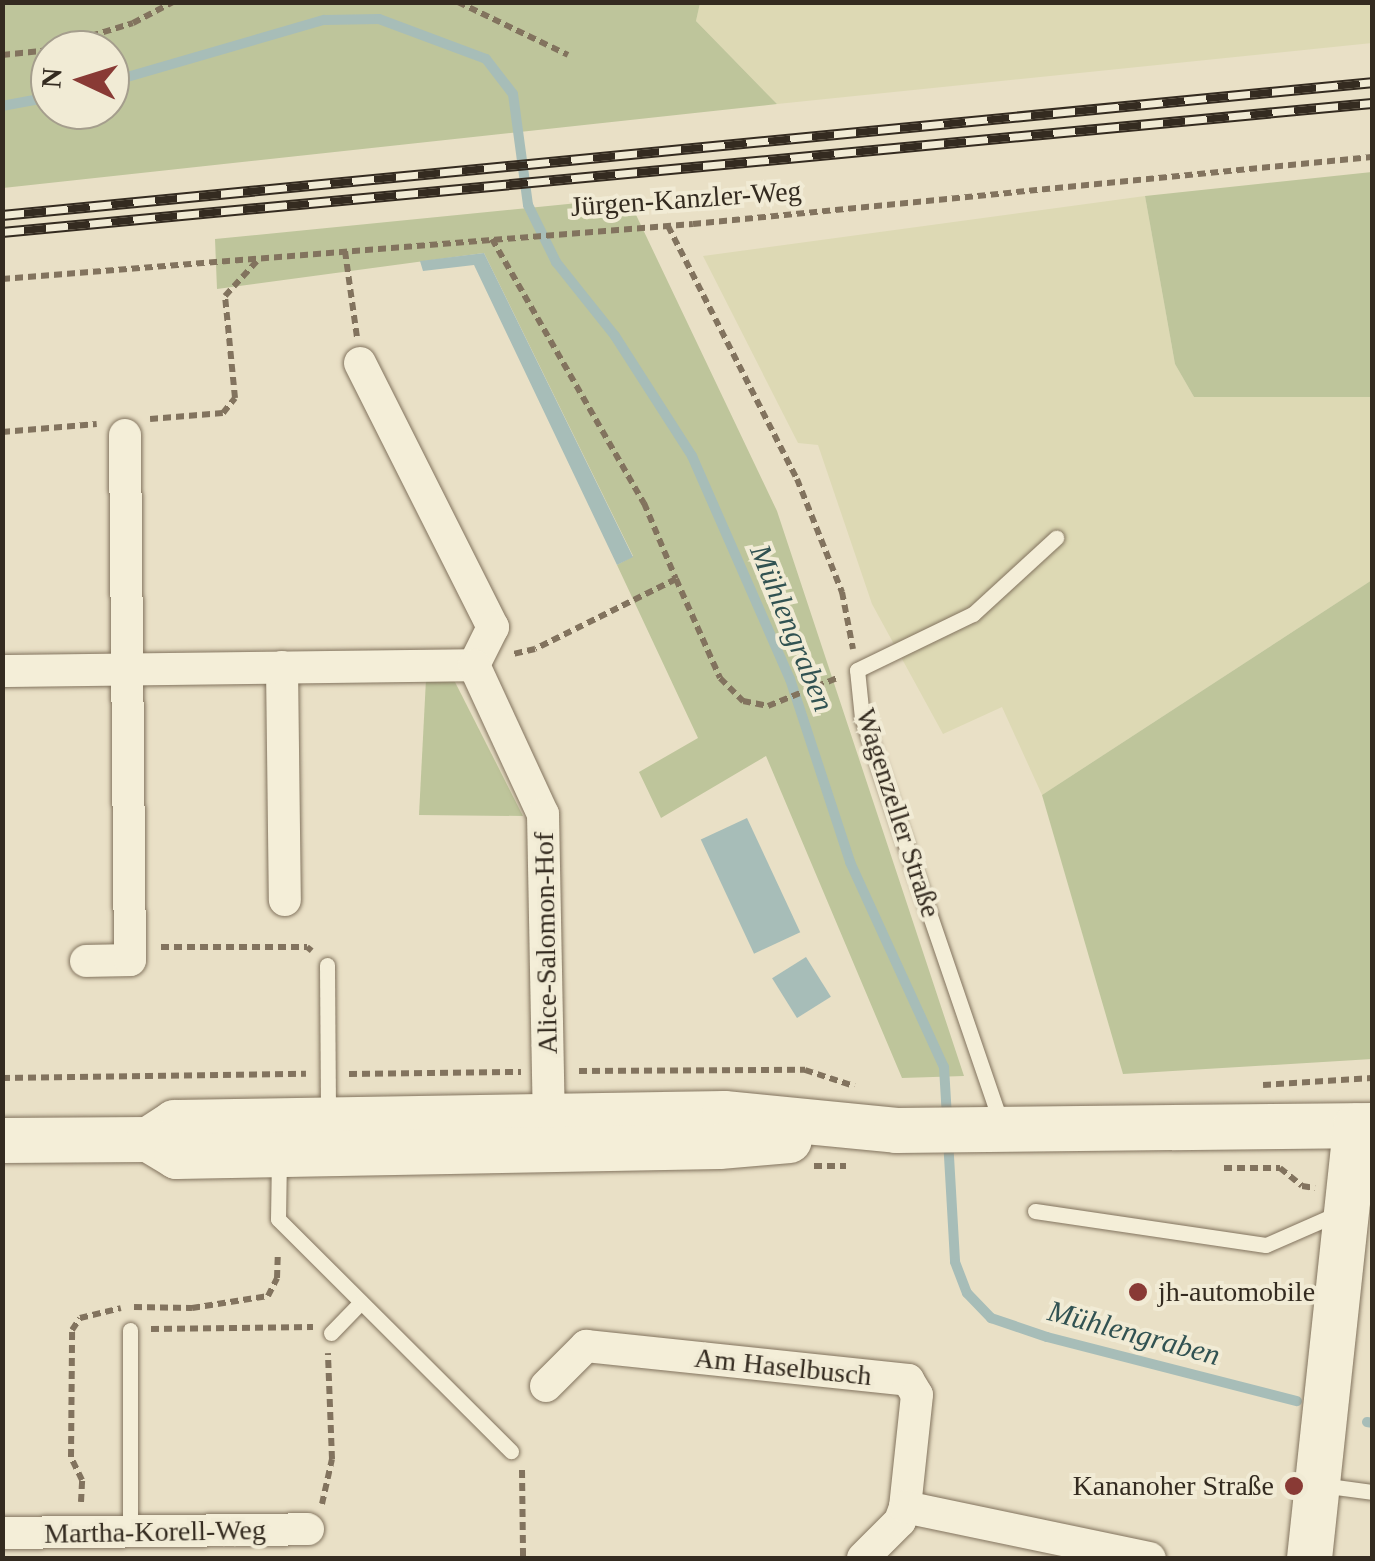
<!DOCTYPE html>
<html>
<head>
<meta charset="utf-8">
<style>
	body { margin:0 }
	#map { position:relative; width:1375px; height:1561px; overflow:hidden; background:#e9e0c6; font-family:Georgia,serif }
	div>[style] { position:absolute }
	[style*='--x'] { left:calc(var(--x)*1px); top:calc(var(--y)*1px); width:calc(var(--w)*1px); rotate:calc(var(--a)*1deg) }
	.farmland>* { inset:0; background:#ddd9b4 }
	.green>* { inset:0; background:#bec59b }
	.water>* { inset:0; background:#a7bdb8; transform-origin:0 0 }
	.stream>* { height:10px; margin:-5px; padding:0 5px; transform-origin:5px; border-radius:5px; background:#a7bdb8 }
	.path>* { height:6px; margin-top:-3px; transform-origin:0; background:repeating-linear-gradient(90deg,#82735e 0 8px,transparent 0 13px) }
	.roads { filter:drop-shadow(0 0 2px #82735e) drop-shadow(0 0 2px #82735e) }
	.lane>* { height:15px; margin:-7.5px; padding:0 7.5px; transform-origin:7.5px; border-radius:7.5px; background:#f4eed8 }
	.street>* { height:32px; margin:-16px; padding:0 16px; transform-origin:16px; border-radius:16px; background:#f4eed8 }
	.secondary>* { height:45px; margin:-22.5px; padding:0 22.5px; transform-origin:22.5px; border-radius:22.5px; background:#f4eed8 }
	.rail>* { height:11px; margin-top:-5.5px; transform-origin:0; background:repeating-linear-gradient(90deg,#f1ebd5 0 22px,#342b20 0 44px); box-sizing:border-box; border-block:2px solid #342b20 }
	.dots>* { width:28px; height:28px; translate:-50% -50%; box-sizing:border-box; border:5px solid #f1ebd5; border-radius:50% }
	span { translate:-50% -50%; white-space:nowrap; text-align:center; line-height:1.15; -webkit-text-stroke:8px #f1ebd5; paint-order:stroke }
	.street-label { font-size:28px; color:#342b20 }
	.poi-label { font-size:28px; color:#342b20 }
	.left { translate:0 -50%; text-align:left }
	.right { translate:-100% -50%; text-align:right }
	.water-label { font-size:30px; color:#315252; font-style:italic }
	.frame { position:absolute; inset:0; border:5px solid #342b20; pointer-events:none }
	.north { position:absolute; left:30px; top:30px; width:100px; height:100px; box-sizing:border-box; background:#f1ebd5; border:2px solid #a59e8d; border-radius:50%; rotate:274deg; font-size:28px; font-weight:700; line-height:40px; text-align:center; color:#342b20 }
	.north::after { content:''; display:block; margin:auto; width:35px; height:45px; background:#893a35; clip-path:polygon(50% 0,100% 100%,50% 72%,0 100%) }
</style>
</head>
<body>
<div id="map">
	<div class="farmland">
		<div style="clip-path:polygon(700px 2px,1372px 2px,1372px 43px,777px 104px,696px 21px)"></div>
		<div style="clip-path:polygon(1145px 196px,1175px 364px,1194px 397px,1372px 397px,1372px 580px,1042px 795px,1002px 707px,943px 734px,872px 604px,818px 445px,798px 443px,703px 256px)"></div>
	</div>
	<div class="green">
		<div style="clip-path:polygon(evenodd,2px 3px,700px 3px,696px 21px,777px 104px,3px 188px,2px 3px,110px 50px,110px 110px,50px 110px,50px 50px,110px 50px)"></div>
		<div style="clip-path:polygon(1372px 172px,1372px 397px,1194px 397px,1175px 364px,1145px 196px)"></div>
		<div style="clip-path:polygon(628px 198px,777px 511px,964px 1076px,902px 1078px,766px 756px,661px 818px,639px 772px,698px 738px,617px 565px,633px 556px,484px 253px,217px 289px,215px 239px)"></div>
		<div style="clip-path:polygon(1372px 580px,1372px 1059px,1123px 1074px,1042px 795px)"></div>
		<div style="clip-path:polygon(442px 676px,455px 682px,523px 816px,419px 815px,426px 679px)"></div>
	</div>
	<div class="water">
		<div style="clip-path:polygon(484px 253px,633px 557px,617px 565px,474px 265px,423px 271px,420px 261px)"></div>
		<div style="left:747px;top:818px;width:126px;height:51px;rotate:65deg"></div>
		<div style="left:806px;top:957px;width:47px;height:40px;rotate:58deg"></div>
	</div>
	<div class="stream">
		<div style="--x:110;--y:82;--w:223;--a:-16.2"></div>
		<div style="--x:324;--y:20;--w:55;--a:-1"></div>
		<div style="--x:379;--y:19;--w:114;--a:20.5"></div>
		<div style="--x:486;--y:59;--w:44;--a:52.4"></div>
		<div style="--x:513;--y:94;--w:112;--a:82.3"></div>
		<div style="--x:528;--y:205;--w:64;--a:63.8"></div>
		<div style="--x:556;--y:262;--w:95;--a:51.4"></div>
		<div style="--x:615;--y:336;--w:143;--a:57.3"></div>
		<div style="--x:692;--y:456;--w:244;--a:66.3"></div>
		<div style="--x:790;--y:679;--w:193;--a:71.8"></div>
		<div style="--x:850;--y:862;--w:226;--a:65.4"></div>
		<div style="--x:944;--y:1067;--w:50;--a:86.6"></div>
		<div style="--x:2;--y:106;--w:49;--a:-10.6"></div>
		<div style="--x:948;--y:1139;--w:123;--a:86.7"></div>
		<div style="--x:955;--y:1262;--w:33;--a:69"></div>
		<div style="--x:967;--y:1293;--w:35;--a:46"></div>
		<div style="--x:991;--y:1318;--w:59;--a:18.7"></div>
		<div style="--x:1047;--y:1337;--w:258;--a:14.4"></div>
		<div style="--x:1367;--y:1422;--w:5;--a:11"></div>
	</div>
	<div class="path">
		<div style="--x:458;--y:2;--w:122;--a:25.7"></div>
		<div style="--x:2;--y:55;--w:39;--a:-6"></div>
		<div style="--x:41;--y:51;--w:96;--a:-16.9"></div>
		<div style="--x:133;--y:23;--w:45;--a:-27.7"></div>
		<div style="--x:668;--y:226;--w:284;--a:63"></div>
		<div style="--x:797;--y:479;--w:122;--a:68.3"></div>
		<div style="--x:842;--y:592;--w:58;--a:79.1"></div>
		<div style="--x:492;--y:239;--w:305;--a:60.1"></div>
		<div style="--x:644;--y:503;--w:82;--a:67.2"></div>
		<div style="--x:676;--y:579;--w:157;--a:153.6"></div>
		<div style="--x:535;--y:649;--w:22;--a:167"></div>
		<div style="--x:345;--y:251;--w:87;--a:82.1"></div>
		<div style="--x:2;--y:279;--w:693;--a:-4.55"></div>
		<div style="--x:693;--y:224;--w:682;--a:-5.64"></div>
		<div style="--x:150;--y:419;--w:73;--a:-4.7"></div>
		<div style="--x:223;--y:413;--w:19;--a:-51"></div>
		<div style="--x:235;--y:398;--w:102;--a:-95.6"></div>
		<div style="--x:225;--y:296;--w:47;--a:-47.6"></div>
		<div style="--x:2;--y:432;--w:95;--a:-4.8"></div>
		<div style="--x:676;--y:579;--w:108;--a:66"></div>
		<div style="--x:720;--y:678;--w:33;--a:45"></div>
		<div style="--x:743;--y:701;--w:25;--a:11"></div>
		<div style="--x:768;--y:706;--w:74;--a:-22.1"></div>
		<div style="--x:161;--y:947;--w:146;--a:0"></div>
		<div style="--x:307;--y:947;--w:6;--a:39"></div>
		<div style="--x:579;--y:1071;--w:226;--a:-0.3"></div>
		<div style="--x:805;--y:1070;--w:52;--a:18.1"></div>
		<div style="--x:349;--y:1074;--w:172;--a:-0.7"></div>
		<div style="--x:2;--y:1078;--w:304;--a:-0.8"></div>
		<div style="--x:1263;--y:1085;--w:109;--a:-3.7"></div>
		<div style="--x:814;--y:1166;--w:32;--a:0"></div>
		<div style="--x:1224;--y:1168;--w:56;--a:0"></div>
		<div style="--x:1280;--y:1168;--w:28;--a:39"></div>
		<div style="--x:1302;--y:1186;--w:13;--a:9"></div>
		<div style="--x:134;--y:1307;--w:58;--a:1"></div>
		<div style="--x:192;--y:1308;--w:77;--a:-9"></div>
		<div style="--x:268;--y:1296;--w:20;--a:-63"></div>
		<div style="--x:277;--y:1278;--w:26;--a:-88"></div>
		<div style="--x:151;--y:1329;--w:162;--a:-0.7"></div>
		<div style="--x:522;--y:1470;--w:88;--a:89.3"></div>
		<div style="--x:81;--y:1502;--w:22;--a:-87"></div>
		<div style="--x:82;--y:1480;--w:25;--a:-116"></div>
		<div style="--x:71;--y:1457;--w:127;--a:-89.5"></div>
		<div style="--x:72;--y:1330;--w:14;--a:-56"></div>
		<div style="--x:80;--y:1318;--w:42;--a:-13.7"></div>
		<div style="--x:322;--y:1504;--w:46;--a:-77.5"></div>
		<div style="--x:332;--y:1459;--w:106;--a:-92.2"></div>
	</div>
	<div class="roads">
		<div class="lane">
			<div style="--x:327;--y:965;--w:151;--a:89.6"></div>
			<div style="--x:1002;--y:1126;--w:431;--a:-108.9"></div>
			<div style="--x:862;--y:718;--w:48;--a:-95.9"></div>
			<div style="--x:857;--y:670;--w:129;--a:-25.8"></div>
			<div style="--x:973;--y:614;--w:113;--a:-42.5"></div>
			<div style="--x:279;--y:1156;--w:63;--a:90.9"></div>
			<div style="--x:278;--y:1219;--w:329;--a:44.9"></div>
			<div style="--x:1035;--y:1211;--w:233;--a:8.4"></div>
			<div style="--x:1266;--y:1245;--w:80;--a:-23.7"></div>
			<div style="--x:130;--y:1330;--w:204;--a:90"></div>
			<div style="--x:331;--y:1333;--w:43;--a:-45.9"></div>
			<div style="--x:1321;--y:1485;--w:51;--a:7.8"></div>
		</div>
		<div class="street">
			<div style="--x:360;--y:363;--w:296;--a:63.3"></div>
			<div style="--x:493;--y:627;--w:42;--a:116.6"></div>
			<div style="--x:282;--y:667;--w:233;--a:89.3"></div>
			<div style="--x:2;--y:671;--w:472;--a:-0.7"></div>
			<div style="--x:474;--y:665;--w:164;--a:65.2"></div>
			<div style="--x:543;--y:814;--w:301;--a:88.9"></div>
			<div style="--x:86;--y:961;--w:44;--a:-1.3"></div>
			<div style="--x:130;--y:960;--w:525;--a:-90.55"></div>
			<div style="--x:546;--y:1386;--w:57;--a:-45"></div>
			<div style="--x:586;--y:1346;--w:324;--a:6"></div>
			<div style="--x:908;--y:1380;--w:17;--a:59"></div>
			<div style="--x:917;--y:1395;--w:113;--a:96.1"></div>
			<div style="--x:2;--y:1533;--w:306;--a:-0.7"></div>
			<div style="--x:863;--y:1558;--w:52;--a:-45"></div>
			<div style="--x:900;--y:1521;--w:15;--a:-70"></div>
			<div style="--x:905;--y:1507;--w:250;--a:11.8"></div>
		</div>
		<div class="secondary">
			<div style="--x:148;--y:1139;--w:31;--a:-33"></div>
			<div style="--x:174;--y:1122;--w:550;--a:-0.94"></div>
			<div style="--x:724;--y:1113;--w:173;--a:5.6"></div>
			<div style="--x:896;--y:1130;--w:476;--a:-0.6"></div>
			<div style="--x:2;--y:1140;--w:146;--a:-0.4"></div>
			<div style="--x:148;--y:1139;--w:33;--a:31"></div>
			<div style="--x:176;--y:1156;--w:543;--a:-1.06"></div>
			<div style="--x:719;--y:1146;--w:70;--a:-4.9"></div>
			<div style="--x:1309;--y:1558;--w:435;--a:-83.9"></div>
		</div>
	</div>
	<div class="rail">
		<div style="--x:2;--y:215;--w:1376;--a:-5.54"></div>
		<div style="--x:2;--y:232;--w:1376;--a:-5.38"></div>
	</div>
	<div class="dots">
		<div style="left:1138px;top:1292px;background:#893a35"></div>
		<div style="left:1294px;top:1486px;background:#893a35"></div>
	</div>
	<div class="street-label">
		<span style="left:686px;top:199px;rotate:-4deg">Jürgen-Kanzler-Weg</span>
		<span style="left:898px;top:813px;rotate:72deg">Wagenzeller Straße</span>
		<span style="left:546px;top:943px;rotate:-91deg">Alice-Salomon-Hof</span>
		<span style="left:783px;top:1367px;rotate:6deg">Am Haselbusch</span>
		<span style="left:155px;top:1532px;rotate:-1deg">Martha-Korell-Weg</span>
	</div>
	<div class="poi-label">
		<span class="left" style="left:1158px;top:1292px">jh-automobile</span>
		<span class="right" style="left:1274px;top:1486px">Kananoher Straße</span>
	</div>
	<div class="water-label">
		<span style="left:792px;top:628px;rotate:68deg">Mühlengraben</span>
		<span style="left:1134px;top:1333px;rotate:15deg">Mühlengraben</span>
	</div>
	<div class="frame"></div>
	<div class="north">N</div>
</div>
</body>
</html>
